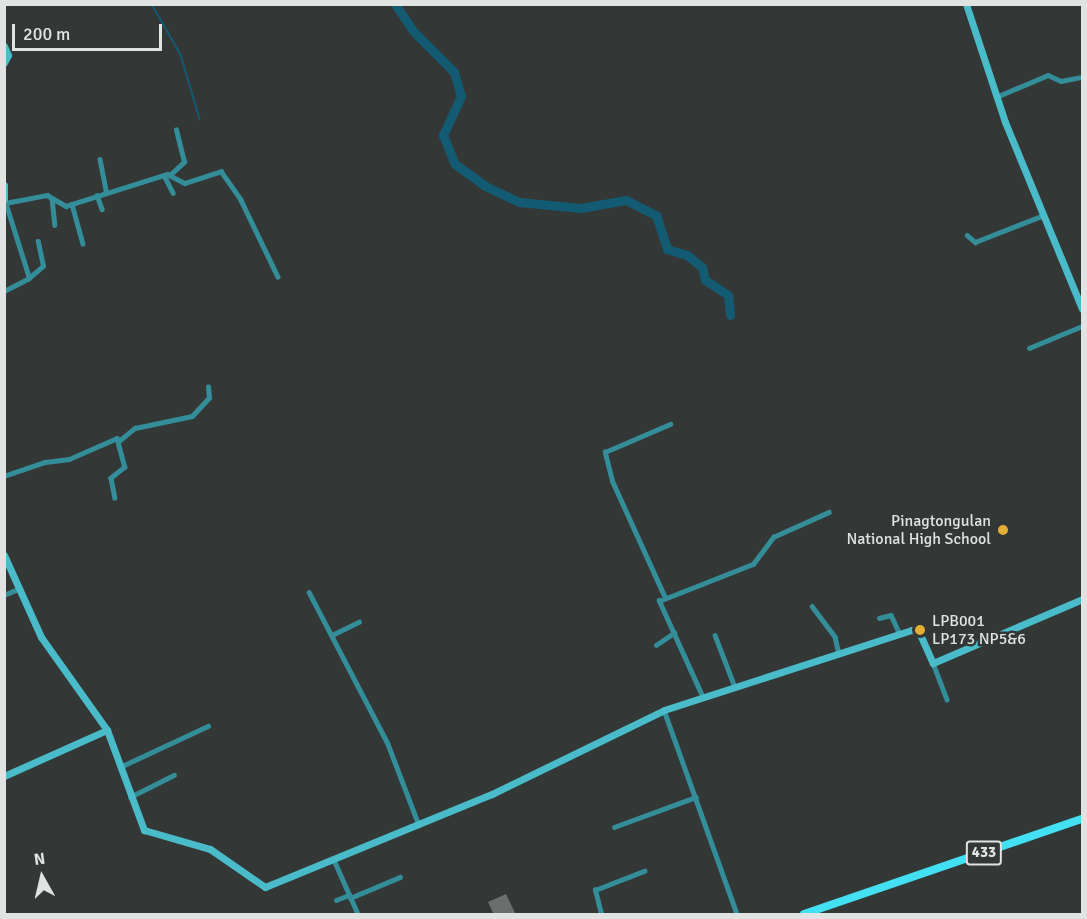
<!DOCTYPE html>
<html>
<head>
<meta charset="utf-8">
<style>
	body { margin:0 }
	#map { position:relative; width:1087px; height:919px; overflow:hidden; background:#333837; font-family:Signika,sans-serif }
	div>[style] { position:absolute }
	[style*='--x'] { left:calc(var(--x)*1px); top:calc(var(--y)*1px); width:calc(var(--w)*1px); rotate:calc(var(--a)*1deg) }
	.stream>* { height:1.5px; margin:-0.75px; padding:0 0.75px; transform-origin:0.75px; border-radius:0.75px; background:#135a73 }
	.river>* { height:9px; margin:-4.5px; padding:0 4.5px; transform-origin:4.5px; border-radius:4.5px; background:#135a73 }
	.building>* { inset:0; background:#6a6e6c }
	.street>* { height:4.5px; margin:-2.25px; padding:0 2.25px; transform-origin:2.25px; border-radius:2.25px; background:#348e99 }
	.secondary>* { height:7px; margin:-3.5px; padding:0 3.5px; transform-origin:3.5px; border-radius:3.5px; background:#4abbc9 }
	.primary>* { height:8px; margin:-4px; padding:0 4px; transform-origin:4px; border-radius:4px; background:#42e0f2 }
	.dots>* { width:16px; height:16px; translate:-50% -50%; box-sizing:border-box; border:3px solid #333837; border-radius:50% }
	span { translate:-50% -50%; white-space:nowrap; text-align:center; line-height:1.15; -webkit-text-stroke:5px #333837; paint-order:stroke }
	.shield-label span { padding:2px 4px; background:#333837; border:2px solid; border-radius:4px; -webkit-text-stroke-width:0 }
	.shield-label { font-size:15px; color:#e0e3e2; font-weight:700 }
	.poi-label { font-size:16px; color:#e0e3e2 }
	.right { translate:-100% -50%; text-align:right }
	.left { translate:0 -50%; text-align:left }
	.frame { position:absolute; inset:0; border:6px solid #e0e3e2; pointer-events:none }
	.north { position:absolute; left:12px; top:847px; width:60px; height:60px; -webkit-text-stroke:4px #333837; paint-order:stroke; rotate:352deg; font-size:16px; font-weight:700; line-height:24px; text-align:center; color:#e0e3e2 }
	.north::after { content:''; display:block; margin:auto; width:21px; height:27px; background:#e0e3e2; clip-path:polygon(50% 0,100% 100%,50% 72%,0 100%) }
	.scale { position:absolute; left:12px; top:24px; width:150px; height:27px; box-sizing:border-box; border:3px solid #e0e3e2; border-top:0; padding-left:8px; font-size:18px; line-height:21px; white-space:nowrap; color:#e0e3e2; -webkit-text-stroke:4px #333837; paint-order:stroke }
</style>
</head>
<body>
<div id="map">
	<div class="stream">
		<div style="--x:152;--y:4;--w:59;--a:60.4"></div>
		<div style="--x:181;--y:55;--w:67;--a:73.5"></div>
	</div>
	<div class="river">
		<div style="--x:395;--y:4;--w:32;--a:56"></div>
		<div style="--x:413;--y:31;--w:58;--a:45"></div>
		<div style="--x:454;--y:72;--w:25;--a:74"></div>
		<div style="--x:461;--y:96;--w:43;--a:114.8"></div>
		<div style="--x:443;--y:135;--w:31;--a:68"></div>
		<div style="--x:455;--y:164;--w:37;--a:36"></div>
		<div style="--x:485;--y:186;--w:38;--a:25"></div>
		<div style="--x:519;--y:202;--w:62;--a:5.5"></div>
		<div style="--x:581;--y:208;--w:46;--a:-10.1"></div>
		<div style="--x:626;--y:200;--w:34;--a:27"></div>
		<div style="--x:656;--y:215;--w:36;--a:72"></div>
		<div style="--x:667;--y:249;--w:21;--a:17"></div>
		<div style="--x:687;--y:255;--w:19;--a:39"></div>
		<div style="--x:702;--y:267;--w:13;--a:77"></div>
		<div style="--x:705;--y:280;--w:27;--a:33"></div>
		<div style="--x:728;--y:295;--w:20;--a:84"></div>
	</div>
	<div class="building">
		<div style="clip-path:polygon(506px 894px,516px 915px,494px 915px,488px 902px)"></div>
	</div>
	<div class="street">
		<div style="--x:996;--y:97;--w:56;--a:-22.9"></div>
		<div style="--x:1048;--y:75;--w:14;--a:25"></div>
		<div style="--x:1061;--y:81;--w:21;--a:-11"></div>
		<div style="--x:100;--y:159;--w:33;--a:79"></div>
		<div style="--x:171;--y:174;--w:18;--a:-43"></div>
		<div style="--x:184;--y:162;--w:33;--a:-104"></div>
		<div style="--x:164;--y:175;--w:20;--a:63"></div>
		<div style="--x:97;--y:195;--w:15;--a:70"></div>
		<div style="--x:52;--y:198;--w:27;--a:84"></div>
		<div style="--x:5;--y:203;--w:43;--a:-10.8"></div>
		<div style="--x:47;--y:195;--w:22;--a:30"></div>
		<div style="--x:66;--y:206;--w:106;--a:-17.6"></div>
		<div style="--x:167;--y:174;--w:20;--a:27"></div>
		<div style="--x:185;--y:183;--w:38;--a:-18"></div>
		<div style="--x:221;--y:171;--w:35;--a:55"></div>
		<div style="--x:241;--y:200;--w:85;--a:64.3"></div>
		<div style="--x:72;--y:204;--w:41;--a:74.6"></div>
		<div style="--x:967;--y:235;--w:11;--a:41"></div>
		<div style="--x:975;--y:242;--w:74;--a:-21.4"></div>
		<div style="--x:29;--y:278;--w:18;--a:-41"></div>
		<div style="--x:43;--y:266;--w:25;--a:-102"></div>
		<div style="--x:4;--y:291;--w:28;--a:-27"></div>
		<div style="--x:29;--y:278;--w:80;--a:-107.5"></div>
		<div style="--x:1029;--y:348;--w:57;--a:-22.5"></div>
		<div style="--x:120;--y:440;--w:19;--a:-39"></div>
		<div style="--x:135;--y:428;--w:58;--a:-11.9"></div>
		<div style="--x:192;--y:416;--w:25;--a:-47"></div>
		<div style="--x:209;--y:398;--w:11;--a:-95"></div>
		<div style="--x:4;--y:476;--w:43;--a:-18.9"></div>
		<div style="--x:45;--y:462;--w:24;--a:-7"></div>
		<div style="--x:69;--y:459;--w:52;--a:-23.6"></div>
		<div style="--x:117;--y:438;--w:30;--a:75"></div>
		<div style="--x:125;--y:467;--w:18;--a:142"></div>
		<div style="--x:111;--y:478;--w:20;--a:79"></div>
		<div style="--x:309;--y:592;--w:171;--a:62.5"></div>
		<div style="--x:388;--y:744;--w:87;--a:69.1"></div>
		<div style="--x:4;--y:595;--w:15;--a:-23"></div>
		<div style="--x:665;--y:598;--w:128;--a:-114.4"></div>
		<div style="--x:612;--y:481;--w:30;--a:-104"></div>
		<div style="--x:605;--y:452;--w:71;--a:-23.3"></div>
		<div style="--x:812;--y:606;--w:39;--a:53"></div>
		<div style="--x:835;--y:637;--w:18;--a:77"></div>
		<div style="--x:879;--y:618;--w:12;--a:-14"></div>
		<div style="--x:891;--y:615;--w:21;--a:65"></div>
		<div style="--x:332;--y:635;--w:30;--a:-26"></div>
		<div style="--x:715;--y:635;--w:56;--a:69"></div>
		<div style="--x:656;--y:645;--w:22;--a:-34"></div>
		<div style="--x:933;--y:663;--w:39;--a:69"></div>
		<div style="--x:703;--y:698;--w:107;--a:-114.4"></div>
		<div style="--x:659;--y:601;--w:101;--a:-21.5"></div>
		<div style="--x:753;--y:564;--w:34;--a:-53"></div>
		<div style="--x:773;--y:537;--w:61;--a:-24.1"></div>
		<div style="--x:664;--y:710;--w:217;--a:70.3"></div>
		<div style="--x:120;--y:767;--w:97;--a:-25"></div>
		<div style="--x:130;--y:797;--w:49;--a:-26.6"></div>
		<div style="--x:614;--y:827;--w:87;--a:-20.1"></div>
		<div style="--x:334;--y:860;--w:59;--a:66"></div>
		<div style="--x:350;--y:898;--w:54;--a:-22.8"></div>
		<div style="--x:336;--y:900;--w:14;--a:-21"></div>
		<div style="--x:601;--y:914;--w:25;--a:-104"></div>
		<div style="--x:595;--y:890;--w:53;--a:-21.2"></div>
	</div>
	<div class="secondary">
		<div style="--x:966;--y:4;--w:124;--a:71.7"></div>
		<div style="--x:1005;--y:122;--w:202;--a:67.6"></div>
		<div style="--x:4;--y:46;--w:10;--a:66"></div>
		<div style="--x:8;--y:55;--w:9;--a:117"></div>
		<div style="--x:4;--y:185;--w:14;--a:90"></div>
		<div style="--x:4;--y:555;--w:90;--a:65.7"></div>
		<div style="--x:41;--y:637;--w:114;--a:54.6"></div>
		<div style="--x:107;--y:730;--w:107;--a:69.7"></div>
		<div style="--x:144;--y:830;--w:69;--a:16.1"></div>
		<div style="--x:210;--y:849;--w:67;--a:34.6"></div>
		<div style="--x:265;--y:887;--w:245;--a:-22.3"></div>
		<div style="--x:492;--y:794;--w:191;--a:-26"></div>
		<div style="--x:664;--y:710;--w:261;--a:-17.9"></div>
		<div style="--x:912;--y:630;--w:7;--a:16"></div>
		<div style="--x:919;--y:632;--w:34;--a:66"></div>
		<div style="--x:933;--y:663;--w:162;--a:-23.2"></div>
		<div style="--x:4;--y:776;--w:113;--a:-24.1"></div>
	</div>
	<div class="primary">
		<div style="--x:804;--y:914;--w:294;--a:-18.9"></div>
	</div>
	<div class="dots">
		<div style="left:1003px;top:530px;background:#e3ae34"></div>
		<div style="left:920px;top:630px;background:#e3ae34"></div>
	</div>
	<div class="shield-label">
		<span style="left:984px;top:853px">433</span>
	</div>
	<div class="poi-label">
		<span class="right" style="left:991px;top:530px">Pinagtongulan<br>National High School</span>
		<span class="left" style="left:932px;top:630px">LPB001<br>LP173 NP5&amp;6</span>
	</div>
	<div class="frame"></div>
	<div class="north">N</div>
	<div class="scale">200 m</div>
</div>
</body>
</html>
